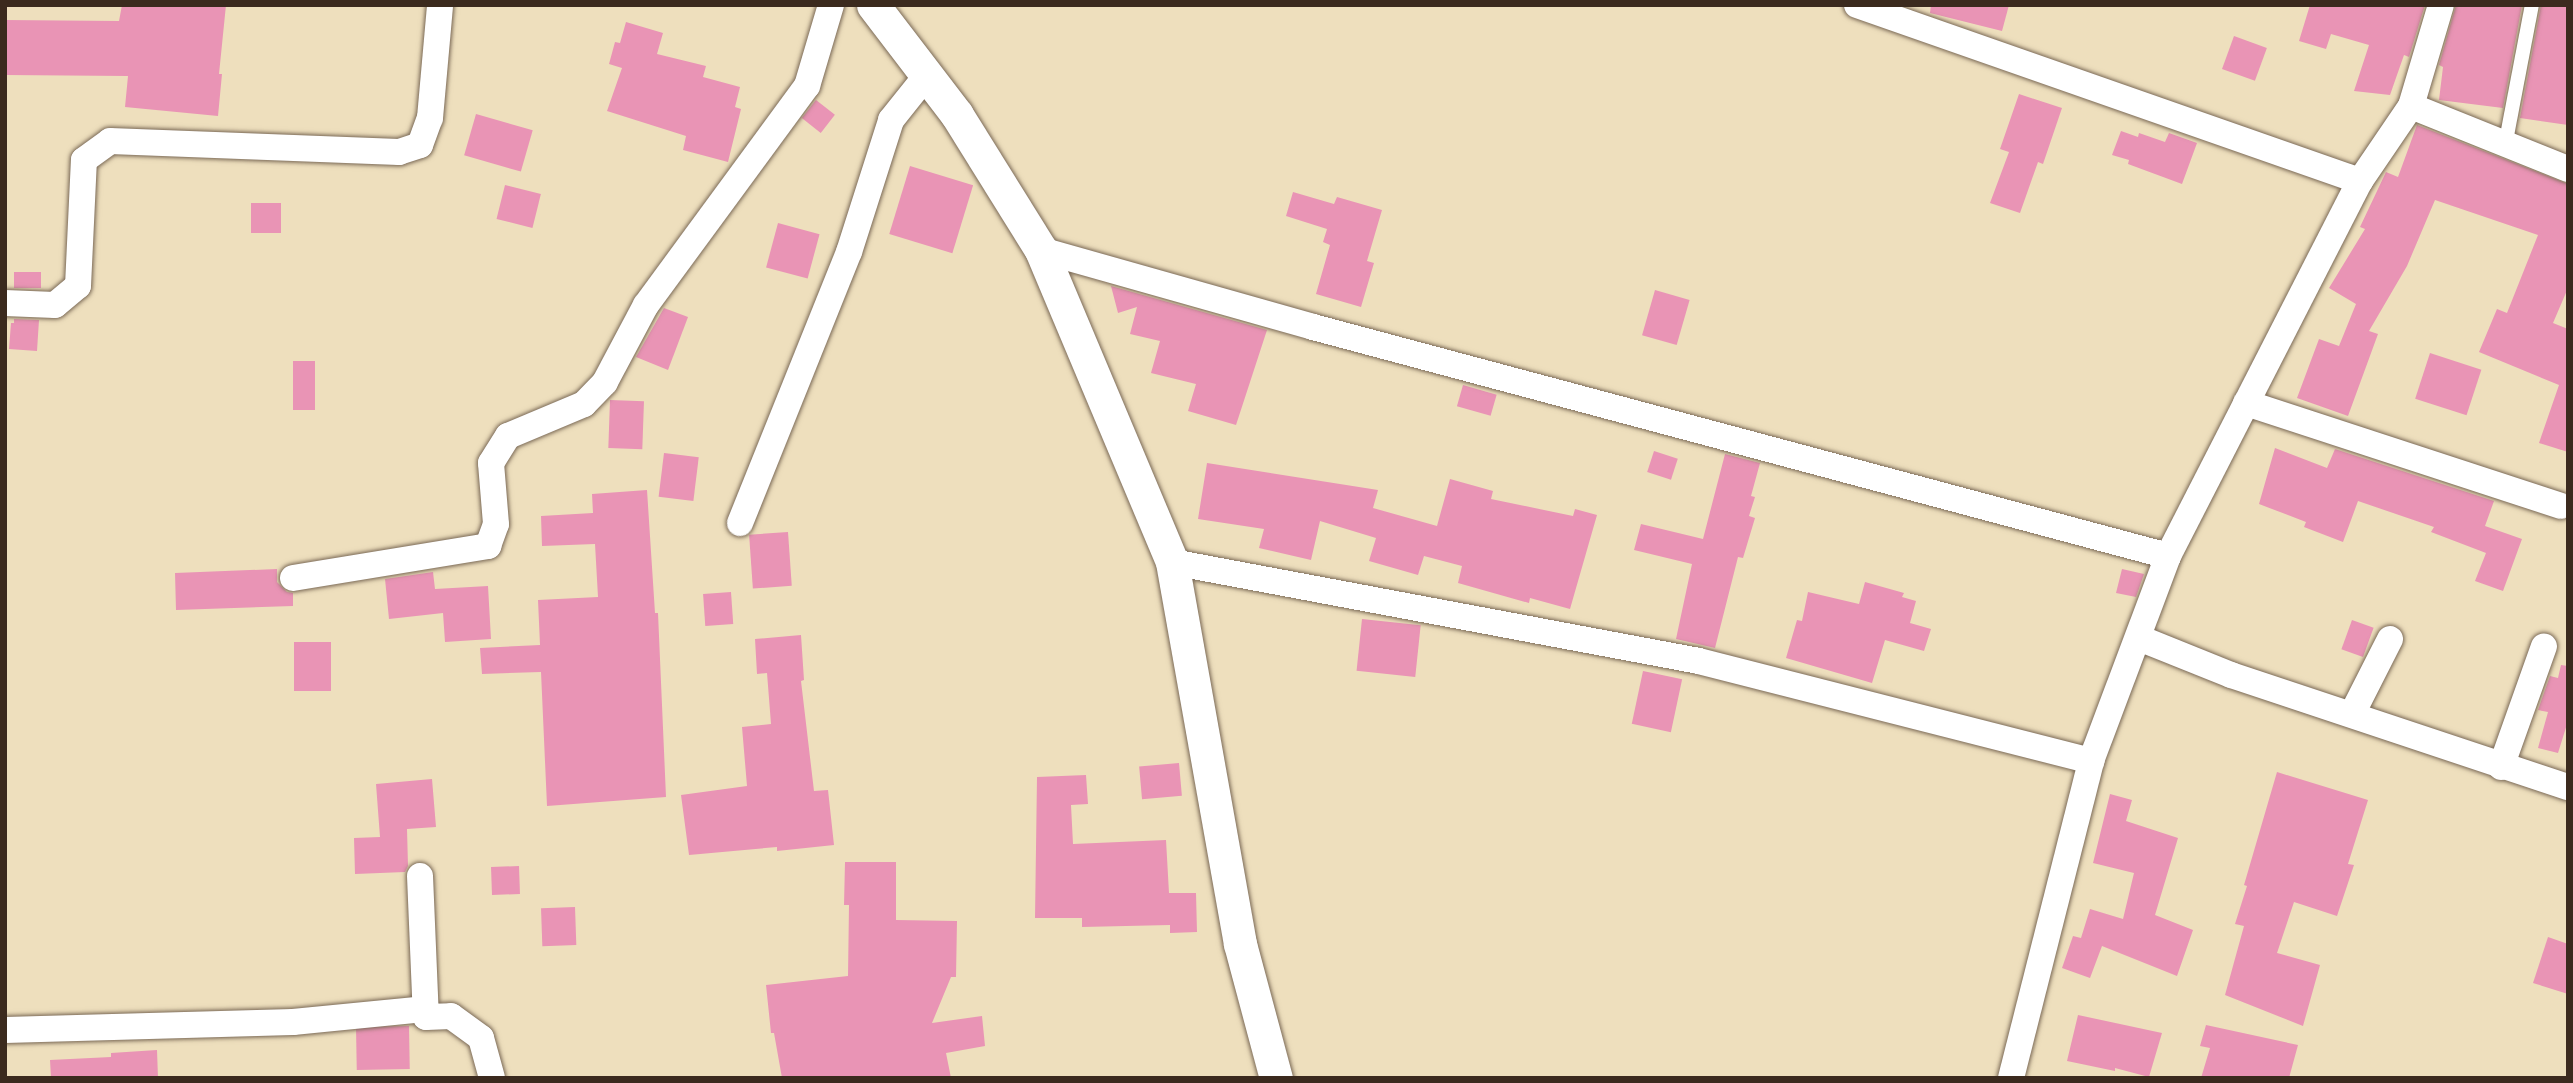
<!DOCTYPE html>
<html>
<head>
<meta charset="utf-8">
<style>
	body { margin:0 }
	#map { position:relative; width:2573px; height:1083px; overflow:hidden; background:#eedfbd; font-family:"Playpen Sans",sans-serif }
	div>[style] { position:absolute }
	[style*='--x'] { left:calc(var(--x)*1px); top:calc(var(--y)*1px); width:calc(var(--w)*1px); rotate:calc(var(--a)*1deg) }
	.building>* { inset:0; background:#e994b5; transform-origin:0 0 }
	.roads { filter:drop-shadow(0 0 2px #7a6956) drop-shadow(0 0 2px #7a6956) }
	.service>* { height:14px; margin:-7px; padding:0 7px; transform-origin:7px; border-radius:7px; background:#fff }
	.minor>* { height:26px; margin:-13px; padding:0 13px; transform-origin:13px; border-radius:13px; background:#fff }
	.tertiary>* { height:33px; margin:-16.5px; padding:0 16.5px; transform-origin:16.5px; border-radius:16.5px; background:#fff }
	span { translate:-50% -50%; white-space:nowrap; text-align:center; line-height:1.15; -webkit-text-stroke:5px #fcf5e5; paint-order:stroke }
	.frame { position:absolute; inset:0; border:7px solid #3b2a1e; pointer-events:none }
</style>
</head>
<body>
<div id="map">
	<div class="building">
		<div style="clip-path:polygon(122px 5px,226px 5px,219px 74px,222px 74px,218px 116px,125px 107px,128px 76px,5px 75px,5px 20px,119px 21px)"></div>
		<div style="clip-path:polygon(1931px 5px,2009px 5px,2002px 31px,1930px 13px)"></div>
		<div style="clip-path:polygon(2310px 5px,2425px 5px,2409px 57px,2404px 55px,2390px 95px,2354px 91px,2369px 45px,2331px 34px,2326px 49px,2299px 41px)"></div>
		<div style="clip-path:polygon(2456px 5px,2522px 5px,2503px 108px,2439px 100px,2443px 67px,2439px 65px)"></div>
		<div style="clip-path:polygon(2541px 5px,2568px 5px,2568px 125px,2520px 118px)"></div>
		<div style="clip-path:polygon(626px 22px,663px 33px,657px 54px,706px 66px,703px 77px,740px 87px,735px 107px,741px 109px,728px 162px,683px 150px,686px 136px,607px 111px,622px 68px,609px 64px,615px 42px,620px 43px)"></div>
		<div style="left:2234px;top:36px;width:35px;height:35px;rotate:20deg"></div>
		<div style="clip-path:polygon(2019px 94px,2062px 108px,2043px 164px,2038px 162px,2020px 213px,1990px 203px,2009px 152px,2000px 149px)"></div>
		<div style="left:816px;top:100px;width:24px;height:23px;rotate:38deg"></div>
		<div style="left:476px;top:114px;width:59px;height:43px;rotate:16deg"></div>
		<div style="clip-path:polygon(2417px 125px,2568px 184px,2568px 288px,2553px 323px,2568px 329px,2568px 452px,2539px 443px,2559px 385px,2479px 352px,2497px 309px,2507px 313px,2538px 235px,2435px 200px,2407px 266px,2369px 331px,2378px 334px,2348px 416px,2297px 398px,2319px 339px,2339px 346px,2356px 304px,2329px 288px,2365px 229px,2360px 227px,2386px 172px,2398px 177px)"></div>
		<div style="clip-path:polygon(2121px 131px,2138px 137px,2139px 133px,2165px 142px,2169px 133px,2197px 143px,2182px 184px,2128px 164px,2129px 160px,2112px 155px)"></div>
		<div style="left:910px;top:166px;width:66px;height:71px;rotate:17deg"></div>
		<div style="left:505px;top:185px;width:37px;height:35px;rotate:14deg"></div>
		<div style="clip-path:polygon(1293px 192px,1334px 204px,1337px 197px,1382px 210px,1367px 261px,1374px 263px,1361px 307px,1316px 294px,1330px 245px,1323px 242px,1327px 229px,1286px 216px)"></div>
		<div style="left:251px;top:203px;width:30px;height:30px"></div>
		<div style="left:778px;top:223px;width:43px;height:46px;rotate:15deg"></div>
		<div style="left:14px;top:272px;width:27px;height:16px"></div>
		<div style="clip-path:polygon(1111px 286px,1267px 330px,1236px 425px,1188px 411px,1196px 384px,1151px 373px,1160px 341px,1130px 334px,1137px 307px,1118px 313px)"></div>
		<div style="left:1655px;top:290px;width:36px;height:47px;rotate:16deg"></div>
		<div style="clip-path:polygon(664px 308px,688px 317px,668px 370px,636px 357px)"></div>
		<div style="clip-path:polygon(14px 319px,39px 320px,37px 351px,9px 349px,11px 323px,14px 323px)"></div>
		<div style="left:2430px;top:353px;width:54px;height:48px;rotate:18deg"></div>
		<div style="left:293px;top:361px;width:22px;height:49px"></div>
		<div style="left:1463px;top:385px;width:35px;height:22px;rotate:16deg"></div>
		<div style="left:610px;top:400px;width:34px;height:48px;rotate:2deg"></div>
		<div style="clip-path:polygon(2275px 448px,2327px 468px,2335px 449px,2494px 501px,2485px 526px,2522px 539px,2503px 591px,2475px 581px,2486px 553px,2431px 532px,2434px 527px,2358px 501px,2343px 542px,2304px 527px,2306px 522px,2259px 504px)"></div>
		<div style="left:1654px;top:451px;width:25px;height:22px;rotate:18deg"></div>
		<div style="left:664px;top:453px;width:35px;height:44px;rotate:7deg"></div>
		<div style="clip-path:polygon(1725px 454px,1760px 463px,1751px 496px,1755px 497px,1749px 516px,1755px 518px,1743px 558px,1738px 557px,1715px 648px,1676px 639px,1692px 564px,1634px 550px,1641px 524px,1703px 539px)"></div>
		<div style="clip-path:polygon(1207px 463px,1378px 490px,1373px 508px,1437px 526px,1450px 479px,1493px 491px,1491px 499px,1573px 516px,1575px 509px,1597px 515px,1570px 609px,1530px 598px,1529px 603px,1458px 583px,1462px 566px,1424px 556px,1418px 575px,1369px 561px,1376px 538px,1320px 521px,1311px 560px,1259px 548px,1264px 529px,1198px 519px)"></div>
		<div style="clip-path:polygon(647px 490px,655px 613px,658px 613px,666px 797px,547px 806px,541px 672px,482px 674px,480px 648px,540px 645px,538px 600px,598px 597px,595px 544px,542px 546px,541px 516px,593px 513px,592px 494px)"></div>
		<div style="left:788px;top:532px;width:54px;height:39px;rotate:86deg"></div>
		<div style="clip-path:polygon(277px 569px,277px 582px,287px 592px,293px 593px,293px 606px,176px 610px,175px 573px)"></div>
		<div style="clip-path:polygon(2122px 569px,2144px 574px,2136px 597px,2116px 593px)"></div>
		<div style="clip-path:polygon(433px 572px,435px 589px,488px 586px,491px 639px,445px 642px,443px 613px,389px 619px,385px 579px)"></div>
		<div style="clip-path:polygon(1865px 582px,1904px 593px,1902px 597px,1916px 601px,1910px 623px,1931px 629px,1924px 651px,1885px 640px,1872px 683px,1786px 658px,1797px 620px,1802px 621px,1808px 592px,1859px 604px)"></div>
		<div style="left:731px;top:592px;width:32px;height:28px;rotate:86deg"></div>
		<div style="left:1362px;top:619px;width:59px;height:52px;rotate:6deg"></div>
		<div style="left:2352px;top:620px;width:23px;height:31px;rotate:20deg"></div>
		<div style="clip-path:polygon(801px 635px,804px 680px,801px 681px,814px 791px,828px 790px,834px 845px,777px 851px,777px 847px,689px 855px,681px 795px,747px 786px,742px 727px,771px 724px,767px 673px,757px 674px,755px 639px)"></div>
		<div style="left:294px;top:642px;width:37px;height:49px"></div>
		<div style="clip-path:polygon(2561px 665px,2568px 666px,2568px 721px,2558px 753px,2538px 748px,2548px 712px,2538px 710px,2550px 676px,2558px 678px)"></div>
		<div style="left:1643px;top:671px;width:40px;height:54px;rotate:12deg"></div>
		<div style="left:1179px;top:763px;width:33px;height:40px;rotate:85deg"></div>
		<div style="clip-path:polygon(2277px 772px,2368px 800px,2348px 864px,2354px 865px,2337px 916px,2294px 902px,2277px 953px,2320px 965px,2303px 1026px,2225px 995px,2244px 926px,2235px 924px,2247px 886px,2244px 885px)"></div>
		<div style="clip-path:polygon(1086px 775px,1088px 804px,1071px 805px,1073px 844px,1166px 840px,1169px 893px,1196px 893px,1197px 932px,1170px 933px,1170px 925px,1082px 927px,1082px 918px,1035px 918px,1037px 777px)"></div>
		<div style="clip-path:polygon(432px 779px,436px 827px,407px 829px,408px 866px,405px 872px,355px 874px,354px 838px,380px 837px,376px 784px)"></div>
		<div style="clip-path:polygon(2110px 794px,2132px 800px,2126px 821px,2178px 838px,2155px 915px,2193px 930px,2177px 976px,2102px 946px,2090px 978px,2062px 968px,2073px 936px,2081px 938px,2090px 909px,2123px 919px,2134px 873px,2093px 863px)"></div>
		<div style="clip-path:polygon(845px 862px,896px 862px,896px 920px,957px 921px,956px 977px,951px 977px,932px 1023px,982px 1016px,985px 1046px,946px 1053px,951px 1078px,782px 1078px,774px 1033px,771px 1033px,766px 985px,848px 976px,849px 905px,844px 905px)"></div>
		<div style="left:519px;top:866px;width:28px;height:28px;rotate:88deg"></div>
		<div style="left:575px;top:907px;width:38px;height:34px;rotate:88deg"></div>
		<div style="clip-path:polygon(2548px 937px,2568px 944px,2568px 994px,2533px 983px)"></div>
		<div style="clip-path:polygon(2078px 1015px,2162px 1033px,2149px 1077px,2115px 1068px,2115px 1071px,2067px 1061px)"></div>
		<div style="clip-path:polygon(2206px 1025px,2298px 1045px,2289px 1078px,2201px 1078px,2210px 1048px,2200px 1046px)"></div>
		<div style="left:409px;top:1026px;width:43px;height:53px;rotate:89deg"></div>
		<div style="clip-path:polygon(157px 1050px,158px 1078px,51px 1078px,50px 1060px,111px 1057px,111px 1053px)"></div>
	</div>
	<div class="roads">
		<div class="service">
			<div style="--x:2505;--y:146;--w:144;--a:-79.2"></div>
		</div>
		<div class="minor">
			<div style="--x:1857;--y:5;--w:533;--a:19.28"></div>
			<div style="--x:2411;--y:106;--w:105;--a:-73.5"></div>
			<div style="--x:1041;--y:250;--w:283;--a:15.8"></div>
			<div style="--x:1313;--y:327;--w:885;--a:14.99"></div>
			<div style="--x:5;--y:303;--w:50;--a:2.3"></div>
			<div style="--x:55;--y:305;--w:30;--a:-40"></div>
			<div style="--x:78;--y:286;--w:126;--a:-87.3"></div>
			<div style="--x:84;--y:160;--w:32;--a:-36"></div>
			<div style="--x:110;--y:141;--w:289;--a:2.2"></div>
			<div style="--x:399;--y:152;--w:22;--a:-18"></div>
			<div style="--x:420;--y:145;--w:29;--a:-70"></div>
			<div style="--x:430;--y:118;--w:113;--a:-84.9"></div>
			<div style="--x:2246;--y:403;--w:331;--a:18.1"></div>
			<div style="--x:740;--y:523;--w:292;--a:-68.1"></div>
			<div style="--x:849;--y:252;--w:139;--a:-72.3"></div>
			<div style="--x:891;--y:120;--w:58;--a:-51.3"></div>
			<div style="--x:1172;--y:562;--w:536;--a:10.64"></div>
			<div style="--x:1699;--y:661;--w:405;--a:14.3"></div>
			<div style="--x:293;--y:578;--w:198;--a:-9.3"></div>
			<div style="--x:488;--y:546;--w:23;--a:-70"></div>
			<div style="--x:496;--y:524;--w:61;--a:-94.7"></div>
			<div style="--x:491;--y:463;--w:32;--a:-58"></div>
			<div style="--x:508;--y:436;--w:82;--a:-22.8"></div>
			<div style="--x:584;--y:404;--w:30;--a:-46"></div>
			<div style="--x:605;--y:382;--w:87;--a:-62"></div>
			<div style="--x:646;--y:305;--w:272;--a:-53.7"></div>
			<div style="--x:807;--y:86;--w:84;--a:-73.5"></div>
			<div style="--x:2139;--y:638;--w:99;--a:21.9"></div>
			<div style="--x:2231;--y:675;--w:355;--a:18.4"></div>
			<div style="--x:2352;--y:714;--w:84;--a:-63.1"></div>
			<div style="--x:2501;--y:767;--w:128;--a:-70.4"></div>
			<div style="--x:420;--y:876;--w:141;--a:87.6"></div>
			<div style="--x:426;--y:1017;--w:25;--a:-2"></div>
			<div style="--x:451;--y:1016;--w:37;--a:36"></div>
			<div style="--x:481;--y:1038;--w:41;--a:74.6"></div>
			<div style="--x:5;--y:1030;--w:288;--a:-1.6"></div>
			<div style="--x:293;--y:1022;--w:134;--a:-5.6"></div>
			<div style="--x:2011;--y:1078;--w:327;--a:-75.8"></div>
			<div style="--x:2091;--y:761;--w:219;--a:-69.4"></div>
			<div style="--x:2168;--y:556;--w:421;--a:-62.9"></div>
			<div style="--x:2360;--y:181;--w:91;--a:-55.8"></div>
			<div style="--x:2411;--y:106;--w:169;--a:21.9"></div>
		</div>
		<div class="tertiary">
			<div style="--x:873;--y:5;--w:138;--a:52.6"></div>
			<div style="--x:957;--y:115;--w:159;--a:58.1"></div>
			<div style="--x:1041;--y:250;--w:338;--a:67.2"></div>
			<div style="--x:1172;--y:562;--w:388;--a:79.9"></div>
			<div style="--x:1240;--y:944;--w:139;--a:75"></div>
		</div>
	</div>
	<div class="frame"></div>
</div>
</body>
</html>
